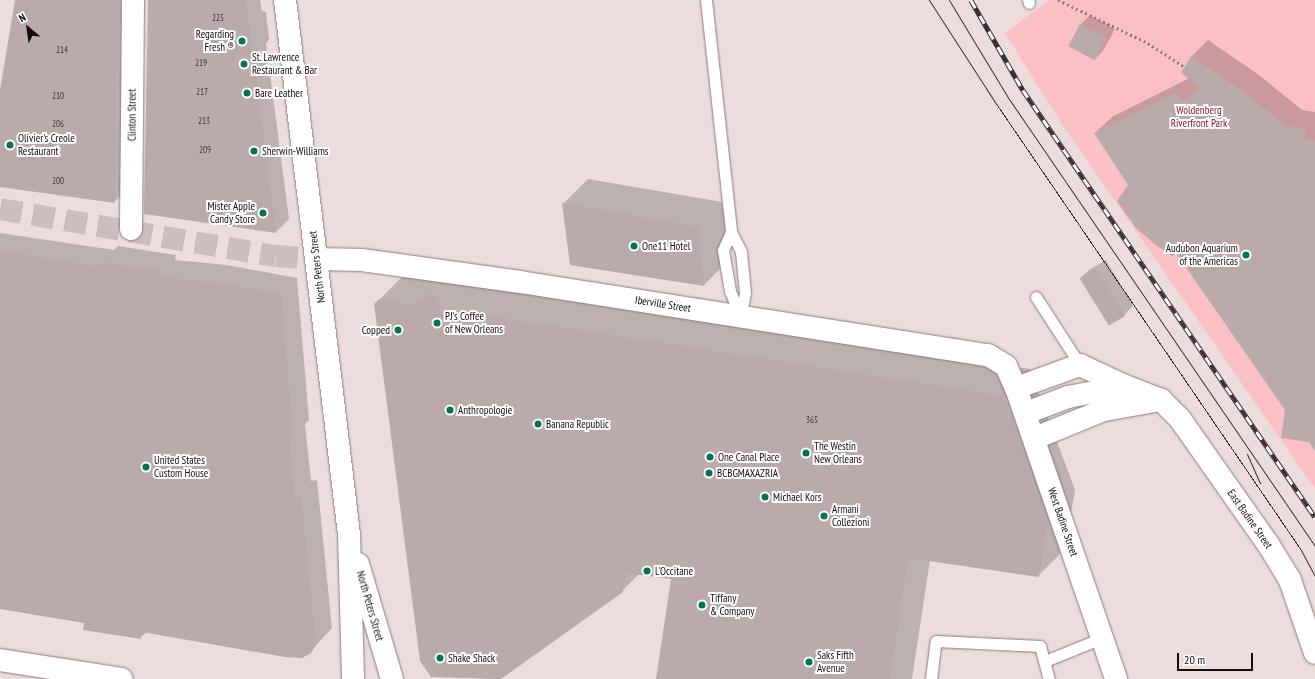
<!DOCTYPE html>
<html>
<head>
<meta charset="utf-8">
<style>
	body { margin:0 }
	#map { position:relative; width:1315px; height:679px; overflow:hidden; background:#eddcdd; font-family:"PT Sans Narrow",sans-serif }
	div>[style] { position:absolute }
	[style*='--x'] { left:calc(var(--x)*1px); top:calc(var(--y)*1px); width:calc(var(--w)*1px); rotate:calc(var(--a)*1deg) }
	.green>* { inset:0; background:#fbc0c5 }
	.shadow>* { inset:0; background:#0003 }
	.building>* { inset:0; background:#baaaab; transform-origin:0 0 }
	.street-tunnel>* { height:22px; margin-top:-11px; transform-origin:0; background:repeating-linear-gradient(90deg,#ccbdbe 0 22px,transparent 0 33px) }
	.path>* { height:2.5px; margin-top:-1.25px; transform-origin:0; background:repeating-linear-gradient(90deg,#887c7d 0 2px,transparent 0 5px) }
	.roads { filter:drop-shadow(0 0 1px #8b7c7d) drop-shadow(0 0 1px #8b7c7d) }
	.lane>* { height:11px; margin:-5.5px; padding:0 5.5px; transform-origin:5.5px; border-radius:5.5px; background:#fff }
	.street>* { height:22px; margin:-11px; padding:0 11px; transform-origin:11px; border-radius:11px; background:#fff }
	.secondary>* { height:22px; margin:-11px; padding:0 11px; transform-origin:11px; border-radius:11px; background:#fff }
	.primary>* { height:22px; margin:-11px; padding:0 11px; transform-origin:11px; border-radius:11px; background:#fff }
	.tram>* { height:1px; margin:-0.5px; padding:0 0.5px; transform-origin:0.5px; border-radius:0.5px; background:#383031 }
	.rail>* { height:4.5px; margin-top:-2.25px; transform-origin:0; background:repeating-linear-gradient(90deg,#fff 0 9px,#383031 0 18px); box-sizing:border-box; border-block:1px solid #383031 }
	.dots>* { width:11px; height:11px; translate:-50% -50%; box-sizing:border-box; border:2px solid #fff; border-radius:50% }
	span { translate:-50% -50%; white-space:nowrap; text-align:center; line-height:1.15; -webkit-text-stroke:4px #fff; paint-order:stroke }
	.number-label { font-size:9px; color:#3d3435 }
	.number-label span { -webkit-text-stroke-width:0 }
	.poi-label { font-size:11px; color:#130d0e }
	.right { translate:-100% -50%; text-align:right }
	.left { translate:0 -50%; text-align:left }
	.park-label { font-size:11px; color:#821833 }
	.street-label { font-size:11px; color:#130d0e }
	.north { position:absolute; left:8px; top:8px; width:40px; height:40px; -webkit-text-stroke:3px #fff; paint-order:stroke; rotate:331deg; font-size:11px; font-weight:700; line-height:16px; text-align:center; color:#130d0e }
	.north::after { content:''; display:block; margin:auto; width:14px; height:18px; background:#130d0e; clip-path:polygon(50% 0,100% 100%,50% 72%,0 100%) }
	.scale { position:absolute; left:1177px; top:653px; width:76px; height:18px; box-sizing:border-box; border:2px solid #130d0e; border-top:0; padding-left:5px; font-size:12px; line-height:14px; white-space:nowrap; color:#130d0e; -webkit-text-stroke:3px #fff; paint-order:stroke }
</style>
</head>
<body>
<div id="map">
	<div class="green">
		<div style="clip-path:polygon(1049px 0,1315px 0,1315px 489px,1063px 126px,1005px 33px)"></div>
	</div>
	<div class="shadow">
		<div style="clip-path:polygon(16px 0,126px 0,127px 189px,114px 202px,0 186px,0 97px)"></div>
		<div style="clip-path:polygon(149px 0,260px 0,262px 11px,266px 12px,269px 40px,266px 43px,289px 219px,276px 232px)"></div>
		<div style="clip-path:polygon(1090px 15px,1115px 29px,1103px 51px,1094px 60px,1069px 46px,1081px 24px)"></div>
		<div style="clip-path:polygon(1208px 40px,1259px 75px,1302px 110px,1315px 112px,1315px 449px,1095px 133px,1112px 117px,1190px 78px,1192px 56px)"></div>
		<div style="clip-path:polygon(588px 179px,722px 202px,729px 260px,704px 285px,563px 204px)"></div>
		<div style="clip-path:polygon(0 233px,114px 250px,118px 246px,176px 255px,175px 260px,227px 265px,297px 278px,309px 420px,305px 424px,311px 481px,317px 480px,332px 628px,310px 652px,147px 632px,140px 638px,85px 622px,0 608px)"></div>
		<div style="clip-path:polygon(1106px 260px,1133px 306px,1124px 315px,1080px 278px,1089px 270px)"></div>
		<div style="clip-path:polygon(407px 272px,1030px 369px,1075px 490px,1065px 549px,1038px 576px,930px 560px,912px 679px,657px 679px,672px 578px,639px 574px,622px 591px,500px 679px,431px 676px,375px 304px)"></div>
	</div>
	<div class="building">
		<div style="clip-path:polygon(15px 0,118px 0,115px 203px,0 187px,0 90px)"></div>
		<div style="clip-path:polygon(148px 0,246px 0,276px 233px,144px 214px)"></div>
		<div style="left:1080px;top:24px;width:30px;height:25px;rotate:28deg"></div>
		<div style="clip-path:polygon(1191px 56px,1243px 91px,1286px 126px,1306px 129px,1304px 138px,1315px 141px,1315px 451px,1309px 442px,1281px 438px,1285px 410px,1176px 253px,1172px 256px,1156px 245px,1136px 228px,1117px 201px,1128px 185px,1094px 133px,1176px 92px,1182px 101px,1201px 88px,1181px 73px)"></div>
		<div style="clip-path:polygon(562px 203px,698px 227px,704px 286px,570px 265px)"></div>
		<div style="clip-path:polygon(0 250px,100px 267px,101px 262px,160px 271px,159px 276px,209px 283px,209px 281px,281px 294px,293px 437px,289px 438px,295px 496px,301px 496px,316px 645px,311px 653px,302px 658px,285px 657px,142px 632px,141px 639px,83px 630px,84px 623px,0 609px)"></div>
		<div style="left:1096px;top:269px;width:55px;height:19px;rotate:58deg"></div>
		<div style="clip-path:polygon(432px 292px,444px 309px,1003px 396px,1049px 517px,1039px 577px,908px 558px,890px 679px,656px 679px,671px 579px,625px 573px,623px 592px,501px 679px,431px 677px,420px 661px,374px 304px,379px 299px,414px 305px)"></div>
	</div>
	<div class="street-tunnel">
		<div style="--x:0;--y:209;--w:280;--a:9.7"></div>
		<div style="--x:276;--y:256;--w:40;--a:4.3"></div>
	</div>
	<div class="path">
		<div style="--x:1058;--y:0;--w:100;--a:25.5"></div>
		<div style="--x:1148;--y:43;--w:42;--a:33.3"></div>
	</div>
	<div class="roads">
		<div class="lane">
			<div style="--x:706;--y:0;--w:233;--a:83.8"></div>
			<div style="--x:731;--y:232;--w:22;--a:63"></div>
			<div style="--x:741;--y:252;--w:41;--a:84.4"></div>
			<div style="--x:745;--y:293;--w:24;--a:102"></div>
			<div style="--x:1028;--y:0;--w:3;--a:72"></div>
			<div style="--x:731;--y:232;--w:20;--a:114"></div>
			<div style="--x:723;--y:250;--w:42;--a:80.3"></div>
			<div style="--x:730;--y:291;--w:27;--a:68"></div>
			<div style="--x:1036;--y:297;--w:81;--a:57.1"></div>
			<div style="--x:1045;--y:661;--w:61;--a:-22"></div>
			<div style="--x:931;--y:679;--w:38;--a:-83"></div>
			<div style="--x:936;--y:641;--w:104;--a:2.8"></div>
			<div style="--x:1040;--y:646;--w:34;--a:75"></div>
		</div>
		<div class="street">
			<div style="--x:131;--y:229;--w:229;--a:-89.5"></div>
			<div style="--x:316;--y:259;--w:46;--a:1.2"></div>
			<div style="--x:362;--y:260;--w:160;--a:7.9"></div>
			<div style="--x:520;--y:282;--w:474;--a:8.9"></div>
			<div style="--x:988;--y:355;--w:21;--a:31"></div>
			<div style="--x:1006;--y:366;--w:24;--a:66"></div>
			<div style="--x:1016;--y:388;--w:308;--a:71"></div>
			<div style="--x:1016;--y:388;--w:68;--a:-19.8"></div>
			<div style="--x:1080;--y:365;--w:50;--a:25"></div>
			<div style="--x:1026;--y:413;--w:45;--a:-20.9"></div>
			<div style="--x:1068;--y:397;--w:58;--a:-10.9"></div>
			<div style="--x:1125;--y:386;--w:39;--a:21"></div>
			<div style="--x:1161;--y:400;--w:27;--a:45"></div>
			<div style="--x:1180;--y:419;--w:153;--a:54.9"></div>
			<div style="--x:1268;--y:544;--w:42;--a:58.6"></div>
			<div style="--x:1290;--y:580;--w:77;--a:71.1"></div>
			<div style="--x:1035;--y:438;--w:74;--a:-22.1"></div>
			<div style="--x:1104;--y:410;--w:58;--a:-10"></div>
		</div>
		<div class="secondary">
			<div style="--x:285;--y:0;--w:538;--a:83.17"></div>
			<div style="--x:349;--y:534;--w:145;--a:88.4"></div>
			<div style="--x:358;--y:564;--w:120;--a:73.5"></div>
		</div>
		<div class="primary">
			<div style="--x:0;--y:660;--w:123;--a:8.9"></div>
		</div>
	</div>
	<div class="tram">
		<div style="--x:929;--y:0;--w:125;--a:57.1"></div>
		<div style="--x:997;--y:105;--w:539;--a:55.66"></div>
		<div style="--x:1301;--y:550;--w:30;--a:62"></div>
		<div style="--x:949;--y:0;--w:116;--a:58.8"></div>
		<div style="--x:1009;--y:99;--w:542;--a:55.61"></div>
		<div style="--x:1247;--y:454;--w:32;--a:66"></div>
	</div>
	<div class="rail">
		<div style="--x:971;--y:0;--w:104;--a:60"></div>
		<div style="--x:1023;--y:90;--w:517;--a:55.63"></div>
	</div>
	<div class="dots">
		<div style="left:242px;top:41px;background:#037651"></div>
		<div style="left:244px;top:64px;background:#037651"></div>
		<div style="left:247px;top:93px;background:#037651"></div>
		<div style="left:10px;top:145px;background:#037651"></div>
		<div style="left:254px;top:151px;background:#037651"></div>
		<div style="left:263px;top:213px;background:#037651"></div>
		<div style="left:634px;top:246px;background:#037651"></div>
		<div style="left:1246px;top:255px;background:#037651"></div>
		<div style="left:437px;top:323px;background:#037651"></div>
		<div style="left:398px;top:330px;background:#037651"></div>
		<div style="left:450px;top:410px;background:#037651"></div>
		<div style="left:538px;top:424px;background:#037651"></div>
		<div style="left:806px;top:453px;background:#037651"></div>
		<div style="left:710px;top:457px;background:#037651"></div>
		<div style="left:146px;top:467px;background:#037651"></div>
		<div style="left:709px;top:473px;background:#037651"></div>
		<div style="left:765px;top:497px;background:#037651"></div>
		<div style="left:824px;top:516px;background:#037651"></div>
		<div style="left:647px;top:571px;background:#037651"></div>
		<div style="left:702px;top:605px;background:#037651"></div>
		<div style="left:440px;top:658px;background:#037651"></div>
		<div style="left:809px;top:662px;background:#037651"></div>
	</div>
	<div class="number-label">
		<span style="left:218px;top:18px">225</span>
		<span style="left:62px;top:50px">214</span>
		<span style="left:201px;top:63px">219</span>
		<span style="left:202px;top:92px">217</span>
		<span style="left:58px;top:96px">210</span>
		<span style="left:204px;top:121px">213</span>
		<span style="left:58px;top:124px">206</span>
		<span style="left:205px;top:150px">209</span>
		<span style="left:58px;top:181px">200</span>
		<span style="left:812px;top:420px">365</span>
	</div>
	<div class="poi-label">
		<span class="right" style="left:234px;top:41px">Regarding<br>Fresh ®</span>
		<span class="left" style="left:252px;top:64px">St. Lawrence<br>Restaurant &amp; Bar</span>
		<span class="left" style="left:255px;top:93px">Bare Leather</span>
		<span class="left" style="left:18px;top:145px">Olivier's Creole<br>Restaurant</span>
		<span class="left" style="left:262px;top:151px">Sherwin-Williams</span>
		<span class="right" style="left:255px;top:213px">Mister Apple<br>Candy Store</span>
		<span class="left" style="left:642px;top:246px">One11 Hotel</span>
		<span class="right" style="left:1238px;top:255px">Audubon Aquarium<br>of the Americas</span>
		<span class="left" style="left:445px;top:323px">PJ's Coffee<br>of New Orleans</span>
		<span class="right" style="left:390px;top:330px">Copped</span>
		<span class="left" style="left:458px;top:410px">Anthropologie</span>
		<span class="left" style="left:546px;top:424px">Banana Republic</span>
		<span class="left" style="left:814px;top:453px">The Westin<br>New Orleans</span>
		<span class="left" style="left:718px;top:457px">One Canal Place</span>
		<span class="left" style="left:154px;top:467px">United States<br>Custom House</span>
		<span class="left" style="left:717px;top:473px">BCBGMAXAZRIA</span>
		<span class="left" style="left:773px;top:497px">Michael Kors</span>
		<span class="left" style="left:832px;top:516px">Armani<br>Collezioni</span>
		<span class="left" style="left:655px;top:571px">L'Occitane</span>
		<span class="left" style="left:710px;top:605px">Tiffany<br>&amp; Company</span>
		<span class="left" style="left:817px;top:662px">Saks Fifth<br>Avenue</span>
		<span class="left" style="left:448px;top:658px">Shake Shack</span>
	</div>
	<div class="park-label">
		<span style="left:1199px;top:117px">Woldenberg<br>Riverfront Park</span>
	</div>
	<div class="street-label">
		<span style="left:132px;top:115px;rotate:-90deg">Clinton Street</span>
		<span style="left:317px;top:267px;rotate:-97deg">North Peters Street</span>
		<span style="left:663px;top:304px;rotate:9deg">Iberville Street</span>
		<span style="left:1250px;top:519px;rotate:55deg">East Badine Street</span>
		<span style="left:1063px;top:522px;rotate:71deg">West Badine Street</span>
		<span style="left:370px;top:606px;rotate:74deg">North Peters Street</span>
	</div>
	<div class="north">N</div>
	<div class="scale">20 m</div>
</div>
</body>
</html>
